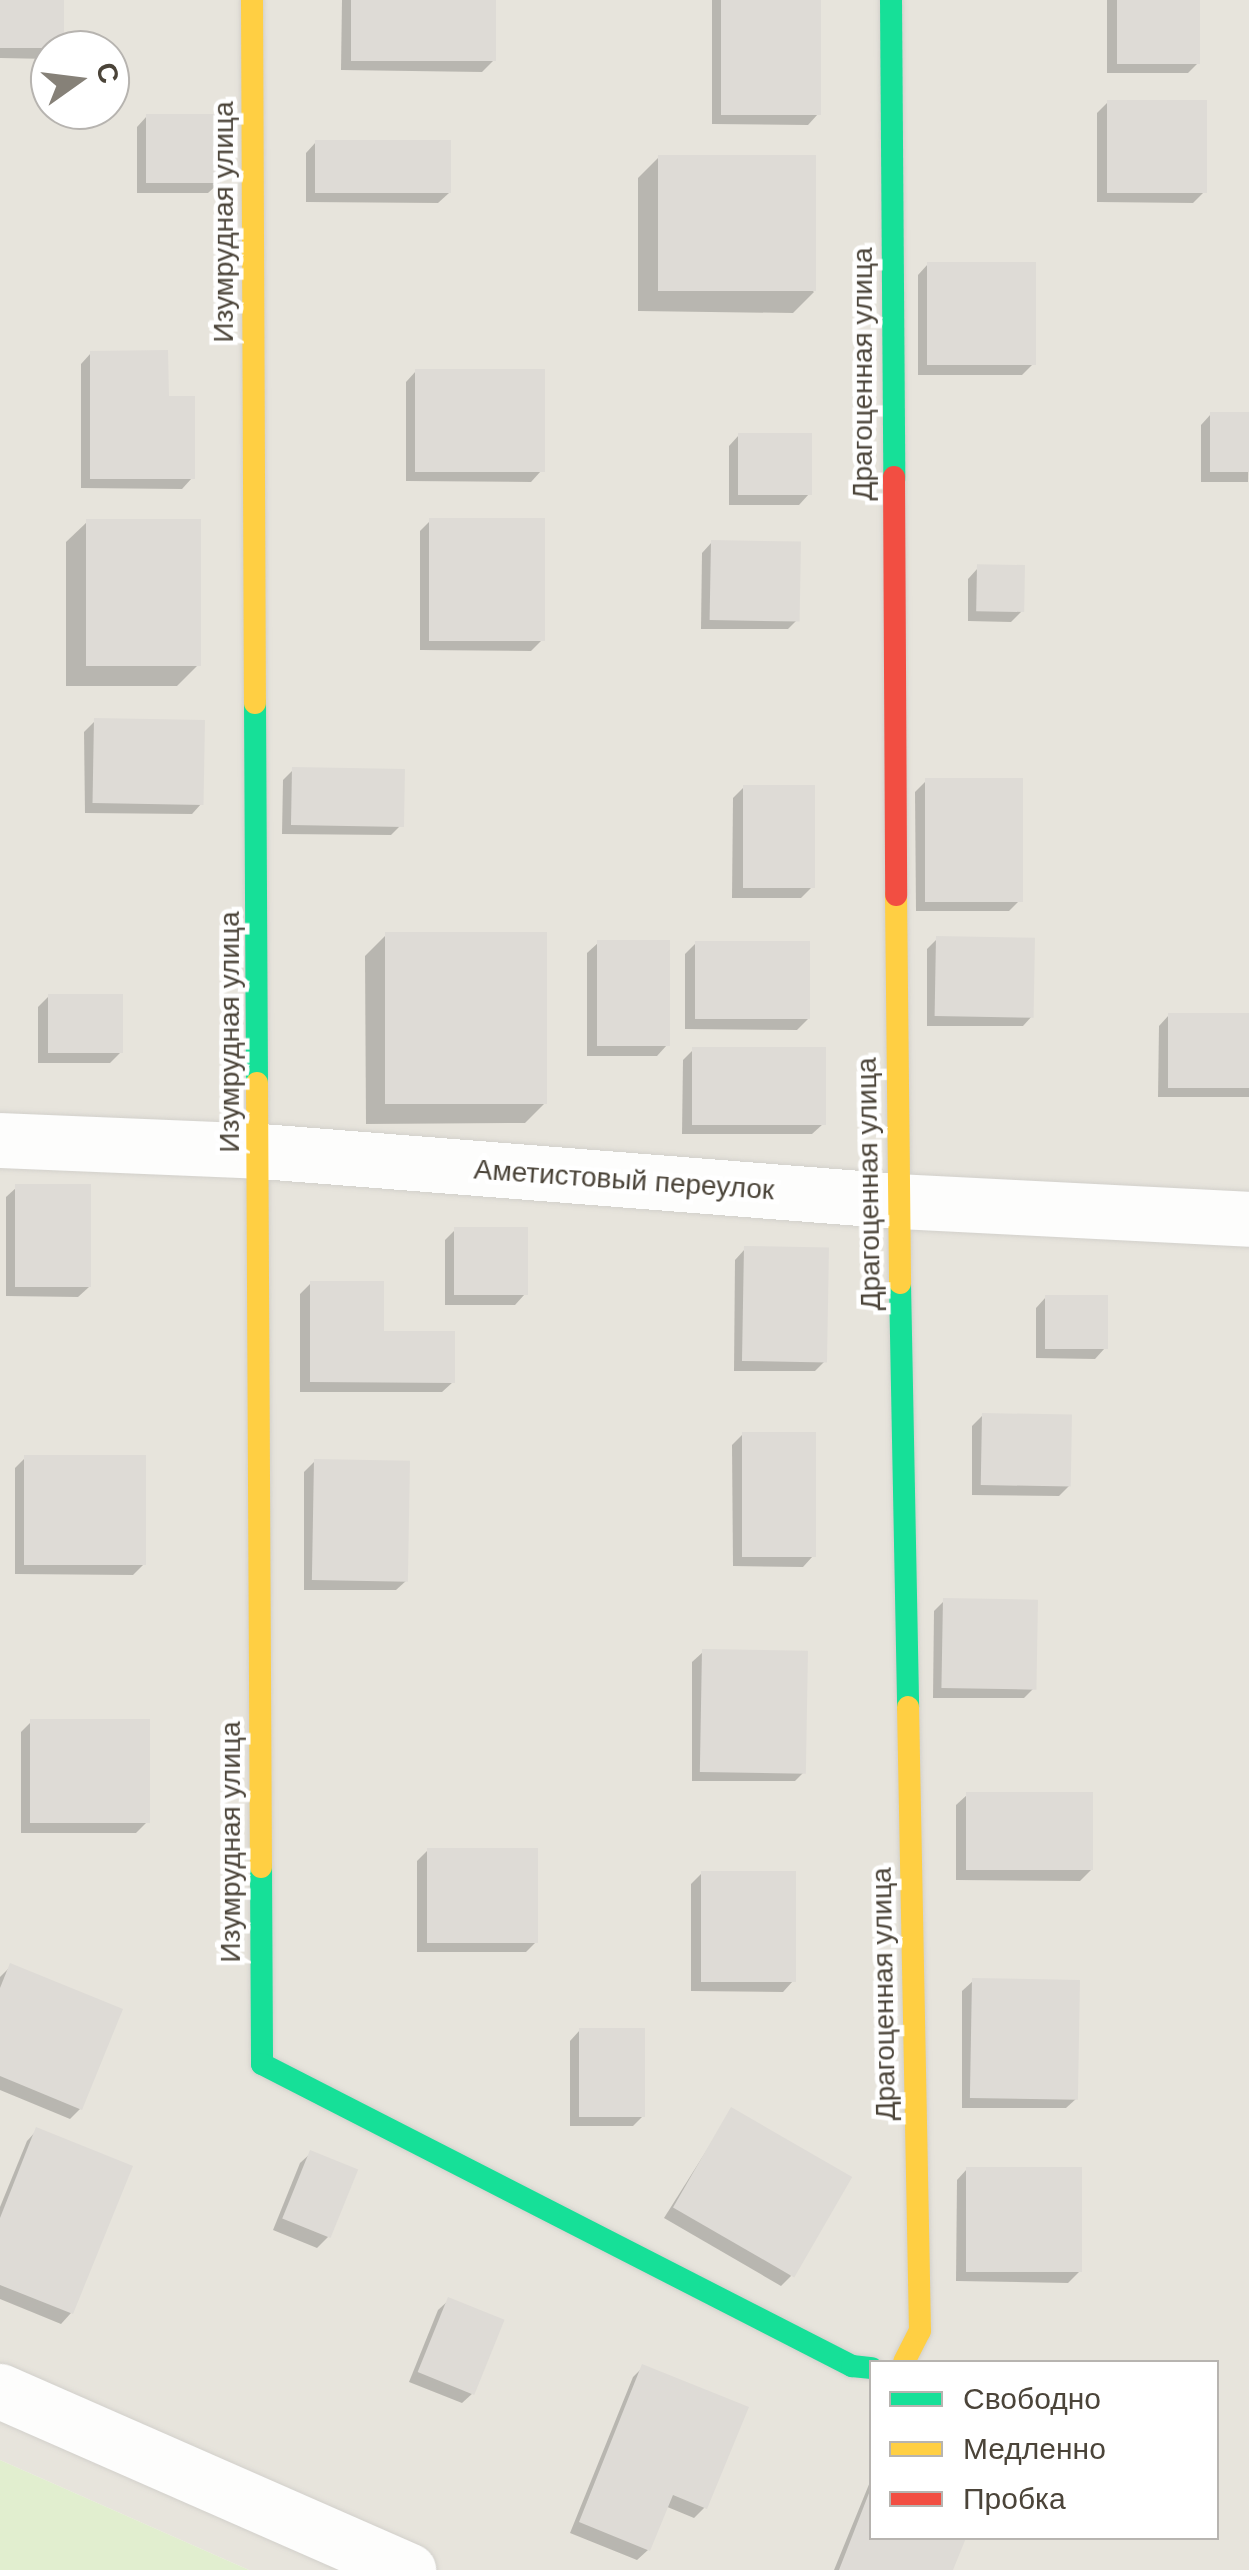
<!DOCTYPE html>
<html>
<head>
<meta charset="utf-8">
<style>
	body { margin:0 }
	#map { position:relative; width:1249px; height:2570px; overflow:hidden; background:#f4f2ee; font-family:Helvetica,sans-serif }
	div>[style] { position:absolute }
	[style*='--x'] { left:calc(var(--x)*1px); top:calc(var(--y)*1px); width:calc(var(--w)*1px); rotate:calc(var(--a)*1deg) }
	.residential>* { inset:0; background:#e7e4dc }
	.green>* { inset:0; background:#e1eecf }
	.shadow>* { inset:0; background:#0003 }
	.building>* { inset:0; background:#dedbd6; transform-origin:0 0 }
	.roads { filter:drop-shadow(0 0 2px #d2d0cb) drop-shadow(0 0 2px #d2d0cb) }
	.street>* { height:55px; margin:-27.5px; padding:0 27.5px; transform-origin:27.5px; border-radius:27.5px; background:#fdfdfc }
	.fast>* { height:22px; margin:-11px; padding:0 11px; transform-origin:11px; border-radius:11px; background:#16e098 }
	.slow>* { height:22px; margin:-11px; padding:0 11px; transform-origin:11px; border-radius:11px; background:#ffcf43 }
	.jam>* { height:22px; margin:-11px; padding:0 11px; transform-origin:11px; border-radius:11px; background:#f24e42 }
	span { translate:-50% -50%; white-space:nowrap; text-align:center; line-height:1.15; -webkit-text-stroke:9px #fff; paint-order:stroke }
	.street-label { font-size:28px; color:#4b4439 }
	.legend { position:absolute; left:869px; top:2360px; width:350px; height:180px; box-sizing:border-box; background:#fff; border:2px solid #b7b4b0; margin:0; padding:12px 18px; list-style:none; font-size:30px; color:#4b4439 }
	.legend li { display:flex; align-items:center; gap:20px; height:50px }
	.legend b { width:50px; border:2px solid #b7b4b0 }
	.north { position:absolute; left:30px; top:30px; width:100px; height:100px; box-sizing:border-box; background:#fff; border:2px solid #b7b4b0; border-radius:50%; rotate:76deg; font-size:28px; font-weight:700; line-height:40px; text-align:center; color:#4b4439 }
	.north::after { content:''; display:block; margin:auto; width:35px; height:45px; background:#868178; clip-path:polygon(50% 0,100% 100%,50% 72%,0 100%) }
</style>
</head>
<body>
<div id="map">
	<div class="residential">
		<div style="clip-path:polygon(evenodd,0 0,1249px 0,1249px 2570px,249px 2570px,0 2460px,0 0,50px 50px,110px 50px,110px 110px,50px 110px,50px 50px,0 0,872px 2362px,1216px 2362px,1216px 2538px,872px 2538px,872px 2362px)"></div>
	</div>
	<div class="green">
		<div style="clip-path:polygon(0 2460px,249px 2570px,0 2570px)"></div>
	</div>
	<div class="shadow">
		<div style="clip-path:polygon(0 0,62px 0,62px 48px,50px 50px,50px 59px,0 58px)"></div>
		<div style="clip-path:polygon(342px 0,493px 0,493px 61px,482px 72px,341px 70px)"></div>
		<div style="clip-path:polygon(712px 0,819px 0,818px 114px,808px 125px,712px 124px)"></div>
		<div style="clip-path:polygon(1107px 0,1198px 0,1198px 63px,1188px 73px,1107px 73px)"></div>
		<div style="clip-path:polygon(1108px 102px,1204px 192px,1193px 203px,1097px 202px,1097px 113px)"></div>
		<div style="clip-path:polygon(147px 116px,219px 183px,208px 193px,137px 193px,137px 127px)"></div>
		<div style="clip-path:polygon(316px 142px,449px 193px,438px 203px,306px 202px,306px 153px)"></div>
		<div style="clip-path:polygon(659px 157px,814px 292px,793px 313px,638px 311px,638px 178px)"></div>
		<div style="clip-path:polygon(928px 264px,1032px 365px,1022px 375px,918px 375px,918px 275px)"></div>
		<div style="clip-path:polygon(91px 353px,166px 398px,192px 478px,182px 489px,81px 488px,81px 364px)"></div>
		<div style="clip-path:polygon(416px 371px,541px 471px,531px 482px,406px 481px,406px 382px)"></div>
		<div style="clip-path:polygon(1211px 414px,1249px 415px,1248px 482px,1201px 482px,1201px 425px)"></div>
		<div style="clip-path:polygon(739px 435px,809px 494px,799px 505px,729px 505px,729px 446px)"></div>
		<div style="clip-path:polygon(430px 521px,542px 640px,531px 651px,420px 650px,420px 531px)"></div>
		<div style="clip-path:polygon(87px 522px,198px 665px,177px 686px,66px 686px,66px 542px)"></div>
		<div style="clip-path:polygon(712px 542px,798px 619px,788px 629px,701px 629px,702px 553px)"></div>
		<div style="clip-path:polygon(978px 568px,1022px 611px,1011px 622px,968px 621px,968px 579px)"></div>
		<div style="clip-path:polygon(95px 721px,202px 803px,192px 814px,85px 813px,84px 732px)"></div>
		<div style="clip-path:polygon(293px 770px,402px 824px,391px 835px,282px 834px,283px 780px)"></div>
		<div style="clip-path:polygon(926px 781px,1019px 901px,1009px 911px,916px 911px,915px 792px)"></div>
		<div style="clip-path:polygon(744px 787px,812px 887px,801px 898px,732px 898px,733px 798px)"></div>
		<div style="clip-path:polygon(386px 935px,546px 1102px,525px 1123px,366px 1124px,365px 956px)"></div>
		<div style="clip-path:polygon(937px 939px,1033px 1015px,1023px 1026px,927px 1026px,927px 949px)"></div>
		<div style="clip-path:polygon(598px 943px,667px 1045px,657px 1056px,587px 1056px,587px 953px)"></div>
		<div style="clip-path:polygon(696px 943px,808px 1019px,797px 1030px,685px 1029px,685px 954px)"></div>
		<div style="clip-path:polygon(49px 996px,121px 997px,121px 1052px,110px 1063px,38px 1063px,38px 1007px)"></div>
		<div style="clip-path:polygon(1169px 1015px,1249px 1015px,1249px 1097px,1158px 1097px,1159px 1026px)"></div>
		<div style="clip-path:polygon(693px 1050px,823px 1124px,812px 1134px,682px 1134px,683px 1060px)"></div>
		<div style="clip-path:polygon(17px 1187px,89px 1287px,78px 1297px,6px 1296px,6px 1197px)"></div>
		<div style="clip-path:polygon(455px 1230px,525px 1294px,515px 1305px,445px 1305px,445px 1240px)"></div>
		<div style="clip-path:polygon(745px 1249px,826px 1360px,815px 1371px,734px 1371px,735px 1260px)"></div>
		<div style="clip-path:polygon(311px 1283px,381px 1333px,453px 1382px,442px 1392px,300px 1392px,300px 1294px)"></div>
		<div style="clip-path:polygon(1046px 1297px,1105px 1348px,1095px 1359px,1036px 1358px,1036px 1308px)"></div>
		<div style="clip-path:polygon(983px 1415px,1070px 1485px,1059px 1496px,972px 1495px,972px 1426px)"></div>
		<div style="clip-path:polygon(743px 1434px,813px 1556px,803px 1567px,733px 1566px,732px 1445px)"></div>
		<div style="clip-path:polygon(25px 1458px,144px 1564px,133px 1575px,15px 1574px,15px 1468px)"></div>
		<div style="clip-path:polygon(315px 1461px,407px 1580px,396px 1590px,304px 1590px,304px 1472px)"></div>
		<div style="clip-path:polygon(944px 1601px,1034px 1688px,1024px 1698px,933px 1698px,934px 1611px)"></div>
		<div style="clip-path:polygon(703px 1652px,805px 1771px,795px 1781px,692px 1781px,692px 1662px)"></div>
		<div style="clip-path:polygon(31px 1722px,147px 1822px,136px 1833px,21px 1833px,21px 1732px)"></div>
		<div style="clip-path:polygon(967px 1795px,1091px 1870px,1080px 1881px,956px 1880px,956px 1805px)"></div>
		<div style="clip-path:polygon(428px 1850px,536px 1942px,526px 1952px,417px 1952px,417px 1861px)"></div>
		<div style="clip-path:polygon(702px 1873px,793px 1981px,783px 1992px,691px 1991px,691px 1884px)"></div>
		<div style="clip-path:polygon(11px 1966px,80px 2109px,70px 2119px,0 2090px,0 1977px)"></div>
		<div style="clip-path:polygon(973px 1981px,1077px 2098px,1066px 2108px,962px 2108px,962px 1991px)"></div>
		<div style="clip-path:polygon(580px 2030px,643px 2116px,633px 2126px,570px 2126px,570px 2041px)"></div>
		<div style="clip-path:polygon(732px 2110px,791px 2276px,781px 2286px,664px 2218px)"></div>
		<div style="clip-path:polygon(37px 2130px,71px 2313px,61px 2324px,0 2299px,0 2207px,27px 2141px)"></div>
		<div style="clip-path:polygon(311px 2153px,328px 2237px,317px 2248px,273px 2230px,300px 2163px)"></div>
		<div style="clip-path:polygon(967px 2169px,1079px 2272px,1068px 2283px,956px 2281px,957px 2180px)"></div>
		<div style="clip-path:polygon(449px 2300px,473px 2393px,462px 2403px,409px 2382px,438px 2310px)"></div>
		<div style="clip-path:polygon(643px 2367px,705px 2507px,694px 2518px,665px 2506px,648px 2550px,637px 2560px,570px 2533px,633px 2377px)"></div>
		<div style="clip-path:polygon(872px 2477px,872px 2538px,963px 2538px,950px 2570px,834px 2570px)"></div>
	</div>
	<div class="building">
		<div style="left:0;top:0;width:64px;height:48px"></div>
		<div style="left:351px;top:0;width:145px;height:61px"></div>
		<div style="left:721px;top:0;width:100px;height:115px"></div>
		<div style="left:1117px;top:0;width:83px;height:64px"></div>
		<div style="left:1107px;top:100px;width:100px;height:93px"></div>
		<div style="left:146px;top:114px;width:75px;height:69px"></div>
		<div style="left:315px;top:140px;width:136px;height:53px"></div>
		<div style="left:658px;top:155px;width:158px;height:136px"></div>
		<div style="left:927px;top:262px;width:109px;height:103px"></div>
		<div style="clip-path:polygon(168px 350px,169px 396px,195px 396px,195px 479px,90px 479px,90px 351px)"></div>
		<div style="left:415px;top:369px;width:130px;height:103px"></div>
		<div style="left:1210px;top:412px;width:39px;height:60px"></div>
		<div style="left:738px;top:433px;width:74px;height:62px"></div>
		<div style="left:429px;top:518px;width:116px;height:123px"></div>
		<div style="left:86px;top:519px;width:115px;height:147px"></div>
		<div style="left:711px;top:540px;width:90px;height:80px;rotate:1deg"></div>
		<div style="left:1025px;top:565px;width:47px;height:48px;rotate:91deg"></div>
		<div style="left:94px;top:718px;width:111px;height:85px;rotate:1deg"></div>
		<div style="left:292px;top:767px;width:113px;height:58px;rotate:1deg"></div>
		<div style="left:925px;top:778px;width:98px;height:124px"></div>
		<div style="left:743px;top:785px;width:72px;height:103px"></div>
		<div style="left:385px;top:932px;width:162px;height:172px"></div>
		<div style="left:936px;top:936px;width:99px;height:80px;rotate:1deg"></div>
		<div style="left:597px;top:940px;width:73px;height:106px"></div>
		<div style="left:695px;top:941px;width:115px;height:78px"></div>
		<div style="left:48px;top:994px;width:75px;height:59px"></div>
		<div style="left:1168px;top:1013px;width:81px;height:75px"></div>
		<div style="left:692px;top:1047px;width:134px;height:78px"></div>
		<div style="left:15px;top:1184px;width:76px;height:103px"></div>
		<div style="left:454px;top:1227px;width:74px;height:68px"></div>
		<div style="left:744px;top:1246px;width:85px;height:115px;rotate:1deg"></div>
		<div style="clip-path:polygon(310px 1281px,384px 1281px,384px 1331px,455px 1331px,455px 1383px,310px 1382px)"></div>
		<div style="left:1045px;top:1295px;width:63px;height:54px"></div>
		<div style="left:982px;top:1413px;width:90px;height:72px;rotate:1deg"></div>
		<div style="left:742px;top:1432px;width:74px;height:125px"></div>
		<div style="left:24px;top:1455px;width:122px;height:110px"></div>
		<div style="left:314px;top:1459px;width:96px;height:121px;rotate:1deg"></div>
		<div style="left:943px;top:1598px;width:95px;height:90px;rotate:1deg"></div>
		<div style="left:702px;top:1649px;width:106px;height:123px;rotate:1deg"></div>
		<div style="left:30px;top:1719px;width:120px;height:104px"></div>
		<div style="left:966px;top:1792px;width:127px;height:78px"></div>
		<div style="left:427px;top:1848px;width:111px;height:95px"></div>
		<div style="left:701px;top:1871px;width:95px;height:111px"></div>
		<div style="clip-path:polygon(10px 1963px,123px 2009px,82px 2110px,0 2076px,0 1988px)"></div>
		<div style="left:972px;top:1978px;width:108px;height:120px;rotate:1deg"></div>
		<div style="left:579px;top:2028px;width:66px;height:89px"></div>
		<div style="left:731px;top:2107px;width:140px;height:116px;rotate:30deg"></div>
		<div style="clip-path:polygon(36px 2127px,133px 2166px,73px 2314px,0 2285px,0 2218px)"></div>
		<div style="left:310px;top:2150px;width:52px;height:74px;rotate:22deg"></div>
		<div style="left:966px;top:2167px;width:116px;height:105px"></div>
		<div style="left:448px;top:2297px;width:61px;height:81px;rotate:22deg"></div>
		<div style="clip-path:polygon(642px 2364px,749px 2407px,707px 2509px,673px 2495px,650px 2551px,579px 2522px)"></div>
		<div style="clip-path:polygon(871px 2488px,871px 2538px,966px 2538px,953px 2570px,839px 2570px)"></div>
	</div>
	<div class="roads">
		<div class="street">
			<div style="--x:0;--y:1140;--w:261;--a:2.4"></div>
			<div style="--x:261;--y:1151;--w:639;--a:4.49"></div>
			<div style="--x:898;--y:1201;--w:351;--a:2.9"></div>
			<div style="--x:0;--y:2391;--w:446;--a:23.7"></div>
		</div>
		<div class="fast">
			<div style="--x:891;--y:0;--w:477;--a:89.6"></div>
			<div style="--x:255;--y:703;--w:380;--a:89.7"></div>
			<div style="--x:900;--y:1283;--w:424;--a:88.9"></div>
			<div style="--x:261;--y:1867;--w:197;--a:89.7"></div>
			<div style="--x:262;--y:2064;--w:663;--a:27.11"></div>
			<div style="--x:852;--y:2366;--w:20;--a:6"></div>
		</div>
		<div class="slow">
			<div style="--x:252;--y:0;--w:703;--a:89.76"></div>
			<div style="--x:896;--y:895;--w:388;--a:89.4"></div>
			<div style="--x:257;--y:1083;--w:784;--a:89.71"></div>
			<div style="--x:904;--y:2362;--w:35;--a:-63"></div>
			<div style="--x:920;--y:2331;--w:624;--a:-91.1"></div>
		</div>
		<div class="jam">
			<div style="--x:894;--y:477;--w:418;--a:89.7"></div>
		</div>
	</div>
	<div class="street-label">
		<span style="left:224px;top:222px;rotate:-90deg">Изумрудная улица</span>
		<span style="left:863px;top:374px;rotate:-90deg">Драгоценная улица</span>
		<span style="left:230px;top:1032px;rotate:-90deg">Изумрудная улица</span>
		<span style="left:624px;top:1180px;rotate:4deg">Аметистовый переулок</span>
		<span style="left:869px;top:1184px;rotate:-91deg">Драгоценная улица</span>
		<span style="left:231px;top:1842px;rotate:-90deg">Изумрудная улица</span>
		<span style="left:884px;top:1994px;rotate:-91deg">Драгоценная улица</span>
	</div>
	<ul class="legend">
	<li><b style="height:12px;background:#16e098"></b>Свободно</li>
	<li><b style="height:12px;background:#ffcf43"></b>Медленно</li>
	<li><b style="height:12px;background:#f24e42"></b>Пробка</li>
	</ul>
	<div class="north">С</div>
</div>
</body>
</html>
